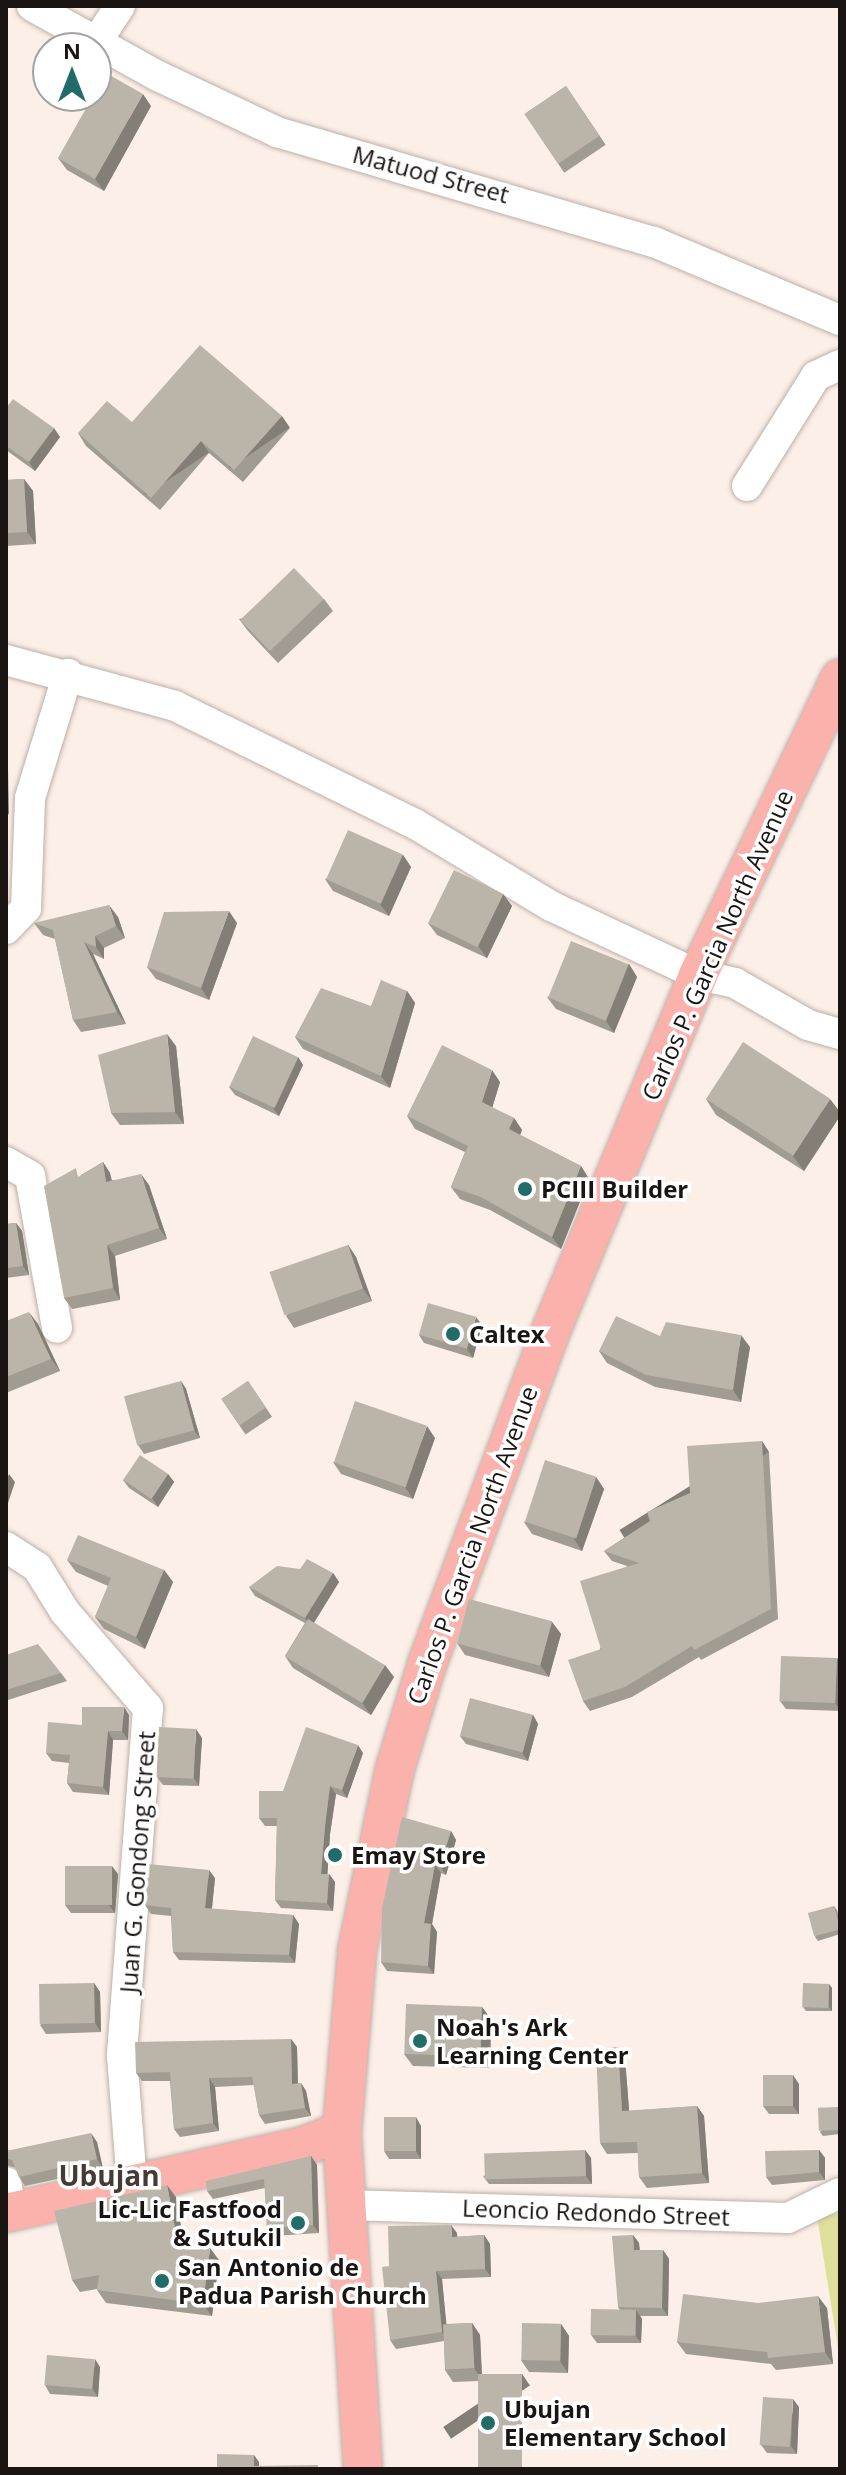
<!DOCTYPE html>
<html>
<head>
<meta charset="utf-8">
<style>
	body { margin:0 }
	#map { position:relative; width:846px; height:2475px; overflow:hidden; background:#fcefe7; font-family:"Open Sans",sans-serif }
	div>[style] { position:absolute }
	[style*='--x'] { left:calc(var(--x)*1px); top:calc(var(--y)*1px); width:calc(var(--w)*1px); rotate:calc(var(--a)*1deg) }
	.green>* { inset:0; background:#dfdf9c }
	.roads { filter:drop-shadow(0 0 2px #bcb0a8) drop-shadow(0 0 2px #bcb0a8) }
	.minor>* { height:30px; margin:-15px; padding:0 15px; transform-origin:15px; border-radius:15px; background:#fff }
	.major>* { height:38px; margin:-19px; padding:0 19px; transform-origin:19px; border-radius:19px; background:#fbb2ac }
	.wall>* { inset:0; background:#a19c91; transform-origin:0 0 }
	.shaded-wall>* { inset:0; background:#837f76; transform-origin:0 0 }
	.building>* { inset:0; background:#bbb5a9; transform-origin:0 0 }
	.dots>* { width:22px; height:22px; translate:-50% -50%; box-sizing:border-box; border:4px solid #fff; border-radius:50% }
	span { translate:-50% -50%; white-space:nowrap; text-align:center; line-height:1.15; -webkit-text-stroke:7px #fff; paint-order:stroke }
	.street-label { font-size:24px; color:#1a1513 }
	.poi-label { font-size:24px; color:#1a1513; font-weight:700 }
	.left { translate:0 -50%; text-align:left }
	.right { translate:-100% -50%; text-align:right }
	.quarter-label { font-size:28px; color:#453b35; font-weight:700 }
	.frame { position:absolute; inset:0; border:8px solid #1a1513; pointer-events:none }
	.north { position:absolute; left:32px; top:32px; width:80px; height:80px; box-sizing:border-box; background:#fff; border:2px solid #a3a1a1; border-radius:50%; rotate:0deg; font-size:22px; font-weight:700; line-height:32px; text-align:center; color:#1a1513 }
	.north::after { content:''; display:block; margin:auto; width:28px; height:36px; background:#216c68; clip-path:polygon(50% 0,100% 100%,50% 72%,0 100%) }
</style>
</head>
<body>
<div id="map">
	<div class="green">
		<div style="clip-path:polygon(840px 2213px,840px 2347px,838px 2347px,817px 2217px)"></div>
	</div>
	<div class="roads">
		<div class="minor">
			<div style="--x:32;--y:6;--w:144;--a:29.1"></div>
			<div style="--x:158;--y:76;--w:132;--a:25.2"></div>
			<div style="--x:277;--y:132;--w:393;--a:16.3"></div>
			<div style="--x:654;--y:242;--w:202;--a:22.8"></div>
			<div style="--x:97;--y:41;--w:42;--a:-56.7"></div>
			<div style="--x:747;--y:486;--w:130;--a:-57.9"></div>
			<div style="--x:816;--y:376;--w:26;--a:-25"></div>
			<div style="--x:6;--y:660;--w:175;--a:15.2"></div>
			<div style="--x:175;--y:706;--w:267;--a:26.2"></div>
			<div style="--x:415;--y:824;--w:159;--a:31.1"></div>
			<div style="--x:551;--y:906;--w:162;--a:25.1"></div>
			<div style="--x:698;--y:975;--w:38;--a:12"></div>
			<div style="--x:735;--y:983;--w:84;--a:29.9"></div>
			<div style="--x:808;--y:1025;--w:33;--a:16"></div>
			<div style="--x:6;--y:929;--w:29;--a:-46"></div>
			<div style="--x:26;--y:908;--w:110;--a:-87.9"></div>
			<div style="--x:30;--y:798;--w:130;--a:-73"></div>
			<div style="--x:6;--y:1162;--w:28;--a:30"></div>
			<div style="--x:30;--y:1176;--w:154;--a:79.9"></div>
			<div style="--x:6;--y:1547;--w:37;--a:33"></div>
			<div style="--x:37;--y:1567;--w:53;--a:58.1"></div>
			<div style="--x:65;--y:1612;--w:127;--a:49.2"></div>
			<div style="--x:148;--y:1708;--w:349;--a:94.3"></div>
			<div style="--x:122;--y:2056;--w:128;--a:85.5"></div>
			<div style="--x:6;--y:2182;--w:31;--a:79"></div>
			<div style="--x:346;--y:2205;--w:442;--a:1.7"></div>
			<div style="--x:788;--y:2218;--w:58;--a:-25.7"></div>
		</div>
		<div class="major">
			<div style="--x:6;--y:2213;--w:305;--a:-12.7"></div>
			<div style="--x:304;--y:2146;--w:41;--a:-21.5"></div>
			<div style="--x:363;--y:2469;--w:339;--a:-93.6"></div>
			<div style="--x:342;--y:2131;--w:181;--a:-85.2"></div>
			<div style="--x:357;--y:1951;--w:183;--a:-78.3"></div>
			<div style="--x:394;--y:1772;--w:113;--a:-73"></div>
			<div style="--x:427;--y:1664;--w:353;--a:-69.6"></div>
			<div style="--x:550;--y:1333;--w:387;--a:-67.5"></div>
			<div style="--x:698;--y:975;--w:329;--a:-64.4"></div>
		</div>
	</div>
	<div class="wall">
		<div style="left:566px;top:86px;width:71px;height:50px;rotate:56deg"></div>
		<div style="clip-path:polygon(151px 106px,104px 191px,67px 170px,58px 158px)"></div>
		<div style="clip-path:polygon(6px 408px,60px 437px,35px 471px,6px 450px)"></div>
		<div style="clip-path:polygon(132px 422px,290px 428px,243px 482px,209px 453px,160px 510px,86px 446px,78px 433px)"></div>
		<div style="clip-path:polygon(24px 479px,33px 491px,36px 544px,6px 546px,6px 480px)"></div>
		<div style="clip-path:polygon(324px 599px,333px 611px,278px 663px,248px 631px,239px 619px)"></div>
		<div style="clip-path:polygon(403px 855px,411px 867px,389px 916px,333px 891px,325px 879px)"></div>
		<div style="clip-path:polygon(503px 894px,512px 906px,487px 958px,437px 935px,428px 923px)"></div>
		<div style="clip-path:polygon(118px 917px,125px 938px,104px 948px,104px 959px,93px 954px,126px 1024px,81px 1032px,73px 1020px,55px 939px,43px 935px,34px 923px)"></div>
		<div style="clip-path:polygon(237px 923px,209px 1000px,156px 979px,147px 967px)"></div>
		<div style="clip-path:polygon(629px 964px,637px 977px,614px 1033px,556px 1009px,547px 997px)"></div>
		<div style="clip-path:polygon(407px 991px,415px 1003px,390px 1088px,303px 1049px,295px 1037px)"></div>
		<div style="clip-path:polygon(176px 1046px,184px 1124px,120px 1125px,111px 1113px)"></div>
		<div style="clip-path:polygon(298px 1057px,303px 1065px,279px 1116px,235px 1095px,229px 1087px)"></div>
		<div style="clip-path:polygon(500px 1082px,492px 1108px,514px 1118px,522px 1130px,520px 1135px,581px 1166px,589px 1179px,561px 1249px,490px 1210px,460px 1199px,451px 1187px,465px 1152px,415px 1129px,407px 1116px)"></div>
		<div style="clip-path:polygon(706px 1099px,840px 1112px,840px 1116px,804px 1171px,716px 1115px)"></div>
		<div style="clip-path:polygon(103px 1162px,110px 1173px,112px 1180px,149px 1185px,167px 1239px,115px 1256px,120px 1300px,72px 1309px,64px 1298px,81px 1175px)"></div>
		<div style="clip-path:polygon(16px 1223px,22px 1231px,29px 1275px,6px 1278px,6px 1224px)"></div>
		<div style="clip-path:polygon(348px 1245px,356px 1257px,372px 1301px,294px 1328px,286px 1316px)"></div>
		<div style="clip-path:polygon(6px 1321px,38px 1324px,60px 1371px,6px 1393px)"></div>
		<div style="clip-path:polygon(482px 1325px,473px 1358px,424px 1343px,419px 1335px)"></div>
		<div style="clip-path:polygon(750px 1347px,741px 1402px,655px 1387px,607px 1363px,599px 1351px)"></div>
		<div style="clip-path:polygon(181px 1381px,186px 1389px,200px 1438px,144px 1454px,138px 1445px)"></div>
		<div style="left:248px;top:1381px;width:43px;height:32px;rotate:56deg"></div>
		<div style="clip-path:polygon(435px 1438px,413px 1499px,341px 1474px,333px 1462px)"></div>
		<div style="clip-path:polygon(762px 1441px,769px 1452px,778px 1619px,701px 1660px,699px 1657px,632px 1697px,590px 1711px,583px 1701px,627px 1566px,612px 1561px,604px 1551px,650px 1521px)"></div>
		<div style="clip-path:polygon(168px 1474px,174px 1482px,158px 1507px,129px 1488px,123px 1480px)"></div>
		<div style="clip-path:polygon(596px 1477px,604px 1489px,582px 1551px,532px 1534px,524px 1522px)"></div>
		<div style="clip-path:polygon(67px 1560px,164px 1570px,173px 1582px,145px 1649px,104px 1629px,95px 1617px,108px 1586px,76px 1572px)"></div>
		<div style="clip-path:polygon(333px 1573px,339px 1582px,314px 1623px,394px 1677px,371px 1715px,293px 1668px,285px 1656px,305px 1623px,255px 1596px,249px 1587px)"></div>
		<div style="clip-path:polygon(552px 1622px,561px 1634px,549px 1677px,465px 1655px,457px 1643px)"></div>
		<div style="clip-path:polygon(6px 1655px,61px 1673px,67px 1681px,8px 1700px,6px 1697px)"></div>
		<div style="clip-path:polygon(837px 1658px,840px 1662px,840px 1711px,786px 1709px,780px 1701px)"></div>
		<div style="clip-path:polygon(129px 1715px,128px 1740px,113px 1740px,109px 1795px,73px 1792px,67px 1783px,69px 1763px,52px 1761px,46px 1753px,82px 1725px)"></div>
		<div style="clip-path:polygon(533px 1715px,538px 1724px,528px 1761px,466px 1744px,460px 1736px)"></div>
		<div style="clip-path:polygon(202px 1738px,199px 1786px,163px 1785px,157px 1777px)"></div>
		<div style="clip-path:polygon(363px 1753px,347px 1798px,336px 1794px,330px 1834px,327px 1874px,329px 1874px,335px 1882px,333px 1911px,281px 1908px,275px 1900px,277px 1826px,265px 1826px,259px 1818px,283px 1791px)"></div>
		<div style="clip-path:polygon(451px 1831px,456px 1840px,446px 1875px,441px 1873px,432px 1924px,437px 1932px,434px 1974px,387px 1971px,381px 1962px)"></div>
		<div style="clip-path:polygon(118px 1874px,115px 1913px,71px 1913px,65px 1905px)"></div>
		<div style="clip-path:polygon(215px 1878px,212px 1909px,293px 1915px,299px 1924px,295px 1963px,179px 1960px,173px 1952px,171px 1916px,151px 1914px,145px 1905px)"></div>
		<div style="clip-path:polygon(834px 1906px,837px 1910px,840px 1921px,840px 1934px,818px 1941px,815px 1937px)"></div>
		<div style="clip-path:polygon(94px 1983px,100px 1992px,101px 2032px,46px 2034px,40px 2025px)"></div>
		<div style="clip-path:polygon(832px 1988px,832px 2011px,806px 2011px,803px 2007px)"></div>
		<div style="clip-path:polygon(482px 2007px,491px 2019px,490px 2068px,413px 2066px,404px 2054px)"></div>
		<div style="clip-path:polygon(291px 2039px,297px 2047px,298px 2083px,301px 2083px,306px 2091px,311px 2116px,265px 2124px,259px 2115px,254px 2085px,215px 2087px,219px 2131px,180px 2137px,174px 2129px,170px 2081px,142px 2081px,136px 2073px)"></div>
		<div style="clip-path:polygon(618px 2047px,625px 2058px,629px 2111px,697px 2106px,704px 2116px,709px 2183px,647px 2188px,639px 2177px,638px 2153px,607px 2154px,600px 2143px)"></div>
		<div style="clip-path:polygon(799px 2084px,799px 2114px,769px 2114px,763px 2106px)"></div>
		<div style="clip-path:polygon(839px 2107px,840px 2134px,823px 2136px,820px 2132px)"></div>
		<div style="clip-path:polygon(421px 2126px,421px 2159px,389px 2159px,384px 2151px)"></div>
		<div style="clip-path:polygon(97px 2142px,103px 2169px,25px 2186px,19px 2177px,16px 2168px,6px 2165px,6px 2151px)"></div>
		<div style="clip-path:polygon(585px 2150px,591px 2158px,592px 2184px,489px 2184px,483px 2176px)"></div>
		<div style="clip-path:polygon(819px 2150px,825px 2158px,825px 2180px,772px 2185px,766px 2177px)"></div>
		<div style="clip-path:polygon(311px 2156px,317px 2165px,319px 2233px,273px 2236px,267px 2228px,265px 2188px,213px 2199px,207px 2191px)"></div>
		<div style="clip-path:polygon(176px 2197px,184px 2245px,219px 2260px,212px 2316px,106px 2303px,97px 2290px,97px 2289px,80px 2292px,72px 2280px)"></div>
		<div style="clip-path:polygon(457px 2233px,457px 2237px,484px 2235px,490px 2244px,491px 2277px,442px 2279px,446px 2324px,472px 2323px,480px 2335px,482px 2374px,522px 2374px,530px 2386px,478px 2381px,453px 2382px,445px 2370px,444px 2341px,396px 2349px,390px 2340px,389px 2266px)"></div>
		<div style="clip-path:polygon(633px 2235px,639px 2243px,640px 2250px,663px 2250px,669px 2259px,668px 2316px,640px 2316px,642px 2319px,641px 2343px,597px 2343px,591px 2335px,620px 2310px,618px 2307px)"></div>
		<div style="clip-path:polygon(758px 2303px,827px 2308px,833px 2364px,776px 2370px,771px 2364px,686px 2354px,677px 2342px)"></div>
		<div style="clip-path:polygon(561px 2324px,569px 2336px,568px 2373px,529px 2372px,521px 2360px)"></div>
		<div style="clip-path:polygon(100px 2367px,98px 2397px,50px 2394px,45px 2385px)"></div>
		<div style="clip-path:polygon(799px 2407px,797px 2454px,767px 2453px,761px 2445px)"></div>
	</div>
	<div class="shaded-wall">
		<div style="clip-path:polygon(143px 94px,151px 106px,104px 191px,95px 179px)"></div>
		<div style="left:282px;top:416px;width:14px;height:72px;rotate:56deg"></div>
		<div style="clip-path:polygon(54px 428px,60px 437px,35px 471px,29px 462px)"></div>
		<div style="left:201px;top:441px;width:14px;height:76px;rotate:56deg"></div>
		<div style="clip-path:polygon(24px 479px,33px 491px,36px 544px,27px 532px)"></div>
		<div style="clip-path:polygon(6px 765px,8px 768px,9px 815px,6px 810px)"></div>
		<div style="clip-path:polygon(403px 855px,411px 867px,389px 916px,380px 904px)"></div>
		<div style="clip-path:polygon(503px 894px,512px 906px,487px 958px,478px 946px)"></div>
		<div style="clip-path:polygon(109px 905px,118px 917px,125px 938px,116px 926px)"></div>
		<div style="clip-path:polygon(229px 911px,237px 923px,209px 1000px,201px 988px)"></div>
		<div style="clip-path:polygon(95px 936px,104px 948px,104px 959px,96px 947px)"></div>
		<div style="clip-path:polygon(84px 942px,93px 954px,126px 1024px,117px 1012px)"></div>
		<div style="clip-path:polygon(629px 964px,637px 977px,614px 1033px,606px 1021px)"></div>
		<div style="clip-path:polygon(407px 991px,415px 1003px,390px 1088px,381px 1076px)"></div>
		<div style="clip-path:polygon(167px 1034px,176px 1046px,184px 1124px,175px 1112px)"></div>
		<div style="clip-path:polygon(298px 1057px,303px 1065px,279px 1116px,273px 1108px)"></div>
		<div style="clip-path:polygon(492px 1070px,500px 1082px,490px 1115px,482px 1102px)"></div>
		<div style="clip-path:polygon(830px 1099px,840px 1112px,840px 1116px,804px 1171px,793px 1156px)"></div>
		<div style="clip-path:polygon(514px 1118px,522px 1130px,517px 1142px,509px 1129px)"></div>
		<div style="clip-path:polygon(103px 1162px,110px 1173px,113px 1193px,106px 1182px)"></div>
		<div style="clip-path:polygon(581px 1166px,589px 1179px,561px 1249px,552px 1237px)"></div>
		<div style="clip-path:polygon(141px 1174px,149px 1185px,167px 1239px,159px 1228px)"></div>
		<div style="clip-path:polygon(16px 1223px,22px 1231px,29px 1275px,23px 1266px)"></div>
		<div style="clip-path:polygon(107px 1245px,115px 1256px,120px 1300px,113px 1288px)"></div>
		<div style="clip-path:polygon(348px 1245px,356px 1257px,372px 1301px,363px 1289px)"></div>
		<div style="clip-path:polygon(29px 1312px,38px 1324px,60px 1371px,51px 1359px)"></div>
		<div style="clip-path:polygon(476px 1317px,482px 1325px,473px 1358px,467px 1349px)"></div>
		<div style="clip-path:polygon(741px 1335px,750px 1347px,741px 1402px,733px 1390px)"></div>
		<div style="clip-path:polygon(181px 1381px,186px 1389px,200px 1438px,194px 1430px)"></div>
		<div style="clip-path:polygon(427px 1426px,435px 1438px,413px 1499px,405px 1487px)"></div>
		<div style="left:762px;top:1441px;width:13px;height:168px;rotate:58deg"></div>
		<div style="clip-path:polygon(9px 1474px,15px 1482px,6px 1509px,6px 1482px)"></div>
		<div style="clip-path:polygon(168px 1474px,174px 1482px,158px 1507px,152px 1498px)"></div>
		<div style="clip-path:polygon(596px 1477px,604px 1489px,582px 1551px,574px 1539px)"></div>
		<div style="clip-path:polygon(164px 1570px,173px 1582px,145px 1649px,136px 1637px)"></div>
		<div style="clip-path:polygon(333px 1573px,339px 1582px,311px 1627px,305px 1618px)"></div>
		<div style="clip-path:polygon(552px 1622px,561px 1634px,549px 1677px,540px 1665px)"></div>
		<div style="clip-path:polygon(837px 1658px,840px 1662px,840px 1710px,835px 1703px)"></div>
		<div style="clip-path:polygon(385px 1665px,394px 1677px,371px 1715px,362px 1703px)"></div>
		<div style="clip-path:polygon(124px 1707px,129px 1715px,128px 1740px,122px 1731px)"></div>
		<div style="clip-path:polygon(533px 1715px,538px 1724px,528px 1761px,522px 1753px)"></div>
		<div style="clip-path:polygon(196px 1729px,202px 1738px,199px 1786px,194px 1778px)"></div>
		<div style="clip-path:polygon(108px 1731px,113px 1740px,109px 1795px,103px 1787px)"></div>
		<div style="clip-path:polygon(358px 1745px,363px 1753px,347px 1798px,342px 1790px)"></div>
		<div style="clip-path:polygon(330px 1786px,336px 1794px,330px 1834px,327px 1882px,321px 1874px,325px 1826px)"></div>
		<div style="clip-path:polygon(451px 1831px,456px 1840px,446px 1875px,440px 1866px)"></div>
		<div style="clip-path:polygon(435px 1865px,441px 1873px,432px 1924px,437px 1932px,434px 1974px,428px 1966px,424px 1923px)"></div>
		<div style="clip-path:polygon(112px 1866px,118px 1874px,115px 1913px,109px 1905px)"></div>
		<div style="clip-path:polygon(209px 1870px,215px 1878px,211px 1916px,205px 1908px)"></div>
		<div style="clip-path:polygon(329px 1874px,335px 1882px,333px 1911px,327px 1903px)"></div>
		<div style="clip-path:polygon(293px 1915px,299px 1924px,295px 1963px,289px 1955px)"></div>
		<div style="clip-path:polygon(94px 1983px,100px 1992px,101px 2032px,95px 2023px)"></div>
		<div style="clip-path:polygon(829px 1984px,832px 1988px,832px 2011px,829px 2007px)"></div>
		<div style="clip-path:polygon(482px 2007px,491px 2019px,490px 2068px,481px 2056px)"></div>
		<div style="clip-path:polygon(291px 2039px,297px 2047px,298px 2092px,292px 2084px)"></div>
		<div style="clip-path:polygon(618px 2047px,625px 2058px,630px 2122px,622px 2111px)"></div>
		<div style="clip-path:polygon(793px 2075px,799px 2084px,799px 2114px,793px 2106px)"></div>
		<div style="clip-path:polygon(209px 2078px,215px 2087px,219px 2131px,213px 2123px)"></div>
		<div style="clip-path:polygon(301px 2083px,306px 2091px,311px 2116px,305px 2108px)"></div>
		<div style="clip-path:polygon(697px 2106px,704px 2116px,709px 2183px,702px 2173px)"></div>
		<div style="clip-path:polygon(416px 2117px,421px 2126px,421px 2159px,416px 2151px)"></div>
		<div style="clip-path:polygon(91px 2133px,97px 2142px,103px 2169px,97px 2159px)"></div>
		<div style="clip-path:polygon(585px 2150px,591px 2158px,592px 2184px,586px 2176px)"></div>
		<div style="clip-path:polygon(819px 2150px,825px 2158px,825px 2180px,819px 2172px)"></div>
		<div style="clip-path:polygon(311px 2156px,317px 2165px,319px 2233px,313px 2225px)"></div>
		<div style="clip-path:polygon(167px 2185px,176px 2197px,186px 2256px,178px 2244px)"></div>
		<div style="clip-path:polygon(451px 2225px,457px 2233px,458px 2246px,452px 2237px)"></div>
		<div style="clip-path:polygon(484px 2235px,490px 2244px,491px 2277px,485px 2269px)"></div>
		<div style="clip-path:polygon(633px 2235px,639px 2243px,640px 2258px,634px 2250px)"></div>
		<div style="clip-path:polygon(210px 2248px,219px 2260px,212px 2316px,203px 2304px)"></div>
		<div style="clip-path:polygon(663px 2250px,669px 2259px,668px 2316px,662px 2308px)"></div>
		<div style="clip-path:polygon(436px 2271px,442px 2279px,448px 2340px,442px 2332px)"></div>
		<div style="clip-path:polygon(818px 2296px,827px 2308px,833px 2364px,825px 2352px)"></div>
		<div style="clip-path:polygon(636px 2310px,642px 2319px,641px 2343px,635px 2335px)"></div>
		<div style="clip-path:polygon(472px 2323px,480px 2335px,482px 2380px,474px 2368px)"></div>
		<div style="clip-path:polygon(561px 2324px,569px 2336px,568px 2373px,560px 2361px)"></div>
		<div style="clip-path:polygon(95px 2359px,100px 2367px,98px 2397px,92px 2388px)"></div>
		<div style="left:522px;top:2374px;width:14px;height:95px;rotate:56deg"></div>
		<div style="clip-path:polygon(793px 2399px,799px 2407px,797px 2454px,791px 2446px)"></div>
		<div style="clip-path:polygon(254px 2455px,259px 2462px,259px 2469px,254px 2466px)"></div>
	</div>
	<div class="building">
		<div style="clip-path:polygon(106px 73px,143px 94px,95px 179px,58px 158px,93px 96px,96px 96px,96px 91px)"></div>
		<div style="left:566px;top:86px;width:60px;height:50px;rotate:56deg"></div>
		<div style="clip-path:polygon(200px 345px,282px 416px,234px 470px,201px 441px,151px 498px,78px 433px,107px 401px,132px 422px)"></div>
		<div style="clip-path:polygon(13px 399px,54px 428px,29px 462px,6px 446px,6px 408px)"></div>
		<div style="clip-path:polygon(24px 479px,27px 532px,6px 533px,6px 480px)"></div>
		<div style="left:294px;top:568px;width:43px;height:75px;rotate:46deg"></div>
		<div style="left:348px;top:830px;width:60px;height:54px;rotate:24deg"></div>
		<div style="left:454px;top:870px;width:55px;height:59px;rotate:26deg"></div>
		<div style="clip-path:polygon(109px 905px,116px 926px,95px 936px,96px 947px,84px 942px,117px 1012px,73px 1020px,53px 930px,34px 923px)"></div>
		<div style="clip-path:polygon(229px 911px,201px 988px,147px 967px,164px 912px)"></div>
		<div style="left:571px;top:941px;width:62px;height:61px;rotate:22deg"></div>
		<div style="clip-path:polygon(381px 980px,407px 991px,381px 1076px,295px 1037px,321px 988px,371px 1006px)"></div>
		<div style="clip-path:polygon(167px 1034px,175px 1112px,111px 1113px,98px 1055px)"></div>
		<div style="left:253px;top:1036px;width:50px;height:56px;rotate:25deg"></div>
		<div style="left:743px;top:1042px;width:104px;height:68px;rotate:33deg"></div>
		<div style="clip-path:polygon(442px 1045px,492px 1070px,482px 1102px,514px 1118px,509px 1129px,581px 1166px,552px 1237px,481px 1197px,451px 1187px,468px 1146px,407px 1116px)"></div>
		<div style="clip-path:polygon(103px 1162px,106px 1182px,141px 1174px,159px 1228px,107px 1245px,113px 1288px,64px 1298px,44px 1186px,76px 1168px,78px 1177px)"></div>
		<div style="clip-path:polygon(16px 1223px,23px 1266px,6px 1268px,6px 1224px)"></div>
		<div style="left:348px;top:1245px;width:46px;height:83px;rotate:71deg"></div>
		<div style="left:428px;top:1303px;width:50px;height:33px;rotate:16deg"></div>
		<div style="clip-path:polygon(29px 1312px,51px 1359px,6px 1377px,6px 1321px)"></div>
		<div style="clip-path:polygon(616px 1316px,660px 1336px,666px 1322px,741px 1335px,733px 1390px,646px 1375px,599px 1351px)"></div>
		<div style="left:181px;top:1381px;width:51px;height:59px;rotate:75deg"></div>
		<div style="left:248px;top:1381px;width:32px;height:32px;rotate:56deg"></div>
		<div style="left:355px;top:1401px;width:76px;height:65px;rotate:19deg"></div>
		<div style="clip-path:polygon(762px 1441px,771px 1609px,694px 1650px,692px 1646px,625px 1687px,583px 1701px,568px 1660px,601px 1649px,580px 1581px,639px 1563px,604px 1551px,650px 1521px,647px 1512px,690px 1493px,687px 1446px)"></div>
		<div style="left:140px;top:1455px;width:34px;height:30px;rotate:34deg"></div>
		<div style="left:545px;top:1460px;width:54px;height:65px;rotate:18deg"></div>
		<div style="clip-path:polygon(78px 1535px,164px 1570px,136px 1637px,95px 1617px,111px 1578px,67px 1560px)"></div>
		<div style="clip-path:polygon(307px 1559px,333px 1573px,305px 1618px,249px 1587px,277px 1566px,300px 1569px)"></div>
		<div style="left:469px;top:1599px;width:86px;height:46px;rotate:15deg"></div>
		<div style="left:308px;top:1619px;width:90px;height:44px;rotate:31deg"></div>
		<div style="clip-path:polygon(38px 1644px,61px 1673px,6px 1690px,6px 1655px)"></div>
		<div style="left:781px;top:1656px;width:56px;height:45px;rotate:2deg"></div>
		<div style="left:470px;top:1698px;width:65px;height:39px;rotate:15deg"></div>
		<div style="clip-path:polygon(82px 1707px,124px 1707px,122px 1731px,108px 1731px,103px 1787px,67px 1783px,70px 1755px,46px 1753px,48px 1722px,82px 1725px)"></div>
		<div style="left:159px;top:1727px;width:37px;height:50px;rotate:3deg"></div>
		<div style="clip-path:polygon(306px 1727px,358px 1745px,342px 1790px,330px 1786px,325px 1826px,321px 1874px,329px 1874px,327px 1903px,275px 1900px,277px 1818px,259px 1818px,259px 1791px,283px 1791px)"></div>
		<div style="clip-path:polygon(402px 1817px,451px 1831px,440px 1866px,435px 1865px,424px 1923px,431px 1924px,428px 1966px,381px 1962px,382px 1908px)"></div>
		<div style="clip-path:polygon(148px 1864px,209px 1870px,205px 1908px,293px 1915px,289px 1955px,173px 1952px,171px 1908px,145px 1905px)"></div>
		<div style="left:65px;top:1866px;width:47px;height:39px"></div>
		<div style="left:834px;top:1906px;width:24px;height:27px;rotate:75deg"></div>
		<div style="left:94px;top:1983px;width:40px;height:55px;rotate:89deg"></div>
		<div style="left:803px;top:1983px;width:26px;height:24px;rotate:2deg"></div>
		<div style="left:406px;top:2004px;width:76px;height:50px;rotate:2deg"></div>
		<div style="clip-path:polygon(291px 2039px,292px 2084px,301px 2083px,305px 2108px,259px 2115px,252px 2077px,209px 2078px,213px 2123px,174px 2129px,170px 2072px,136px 2073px,135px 2042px)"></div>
		<div style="clip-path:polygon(618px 2047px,622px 2111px,697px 2106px,702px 2173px,639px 2177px,637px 2142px,600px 2143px,596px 2049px)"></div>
		<div style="left:763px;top:2075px;width:30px;height:31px"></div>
		<div style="left:839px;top:2107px;width:23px;height:21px;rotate:88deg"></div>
		<div style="left:384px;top:2117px;width:32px;height:34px"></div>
		<div style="clip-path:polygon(91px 2133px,97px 2159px,19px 2177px,12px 2160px,6px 2158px,6px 2151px)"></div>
		<div style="left:585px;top:2150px;width:26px;height:101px;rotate:88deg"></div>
		<div style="clip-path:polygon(819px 2150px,819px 2172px,766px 2177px,765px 2151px)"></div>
		<div style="clip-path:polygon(311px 2156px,313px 2225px,267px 2228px,264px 2179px,207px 2191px,206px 2181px)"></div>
		<div style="clip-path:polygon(167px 2185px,178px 2244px,210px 2248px,203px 2304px,97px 2290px,99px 2275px,72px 2280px,54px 2211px)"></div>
		<div style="clip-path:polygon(451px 2225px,452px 2237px,484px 2235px,485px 2269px,436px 2271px,442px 2332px,390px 2340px,382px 2267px,389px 2266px,388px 2226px)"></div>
		<div style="clip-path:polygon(633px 2235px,634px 2250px,663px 2250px,662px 2308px,618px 2307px,612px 2236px)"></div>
		<div style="clip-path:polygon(683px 2294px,758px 2303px,818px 2296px,825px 2352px,768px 2358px,767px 2352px,677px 2342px)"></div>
		<div style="left:591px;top:2309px;width:45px;height:26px;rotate:1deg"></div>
		<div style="left:472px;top:2323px;width:45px;height:29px;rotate:87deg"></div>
		<div style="left:522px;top:2323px;width:39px;height:37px;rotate:1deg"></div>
		<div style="left:47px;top:2355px;width:48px;height:30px;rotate:5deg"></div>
		<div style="left:478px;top:2374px;width:44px;height:95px"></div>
		<div style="left:763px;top:2397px;width:30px;height:48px;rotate:4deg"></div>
		<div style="clip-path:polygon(217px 2454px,254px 2455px,254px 2466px,318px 2465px,318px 2469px,217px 2469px)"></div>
	</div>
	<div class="dots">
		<div style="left:525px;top:1189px;background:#216c68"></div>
		<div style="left:453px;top:1334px;background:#216c68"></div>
		<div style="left:335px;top:1855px;background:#216c68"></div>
		<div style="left:420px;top:2041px;background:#216c68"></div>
		<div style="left:298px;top:2223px;background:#216c68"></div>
		<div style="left:162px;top:2281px;background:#216c68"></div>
		<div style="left:488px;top:2423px;background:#216c68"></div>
	</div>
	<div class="street-label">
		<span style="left:431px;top:174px;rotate:15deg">Matuod Street</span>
		<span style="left:717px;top:945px;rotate:-66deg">Carlos P. Garcia North Avenue</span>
		<span style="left:472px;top:1545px;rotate:-70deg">Carlos P. Garcia North Avenue</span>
		<span style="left:137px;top:1862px;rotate:-86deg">Juan G. Gondong Street</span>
		<span style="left:596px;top:2212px;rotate:2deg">Leoncio Redondo Street</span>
	</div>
	<div class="poi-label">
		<span class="left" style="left:541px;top:1189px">PCIII Builder</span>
		<span class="left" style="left:469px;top:1334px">Caltex</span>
		<span class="left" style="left:351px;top:1855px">Emay Store</span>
		<span class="left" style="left:436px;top:2041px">Noah's Ark<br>Learning Center</span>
		<span class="right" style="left:282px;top:2223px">Lic-Lic Fastfood<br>&amp; Sutukil</span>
		<span class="left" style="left:178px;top:2281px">San Antonio de<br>Padua Parish Church</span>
		<span class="left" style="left:504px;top:2423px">Ubujan<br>Elementary School</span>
	</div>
	<div class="quarter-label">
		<span style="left:109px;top:2175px">Ubujan</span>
	</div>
	<div class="frame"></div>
	<div class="north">N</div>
</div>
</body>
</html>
